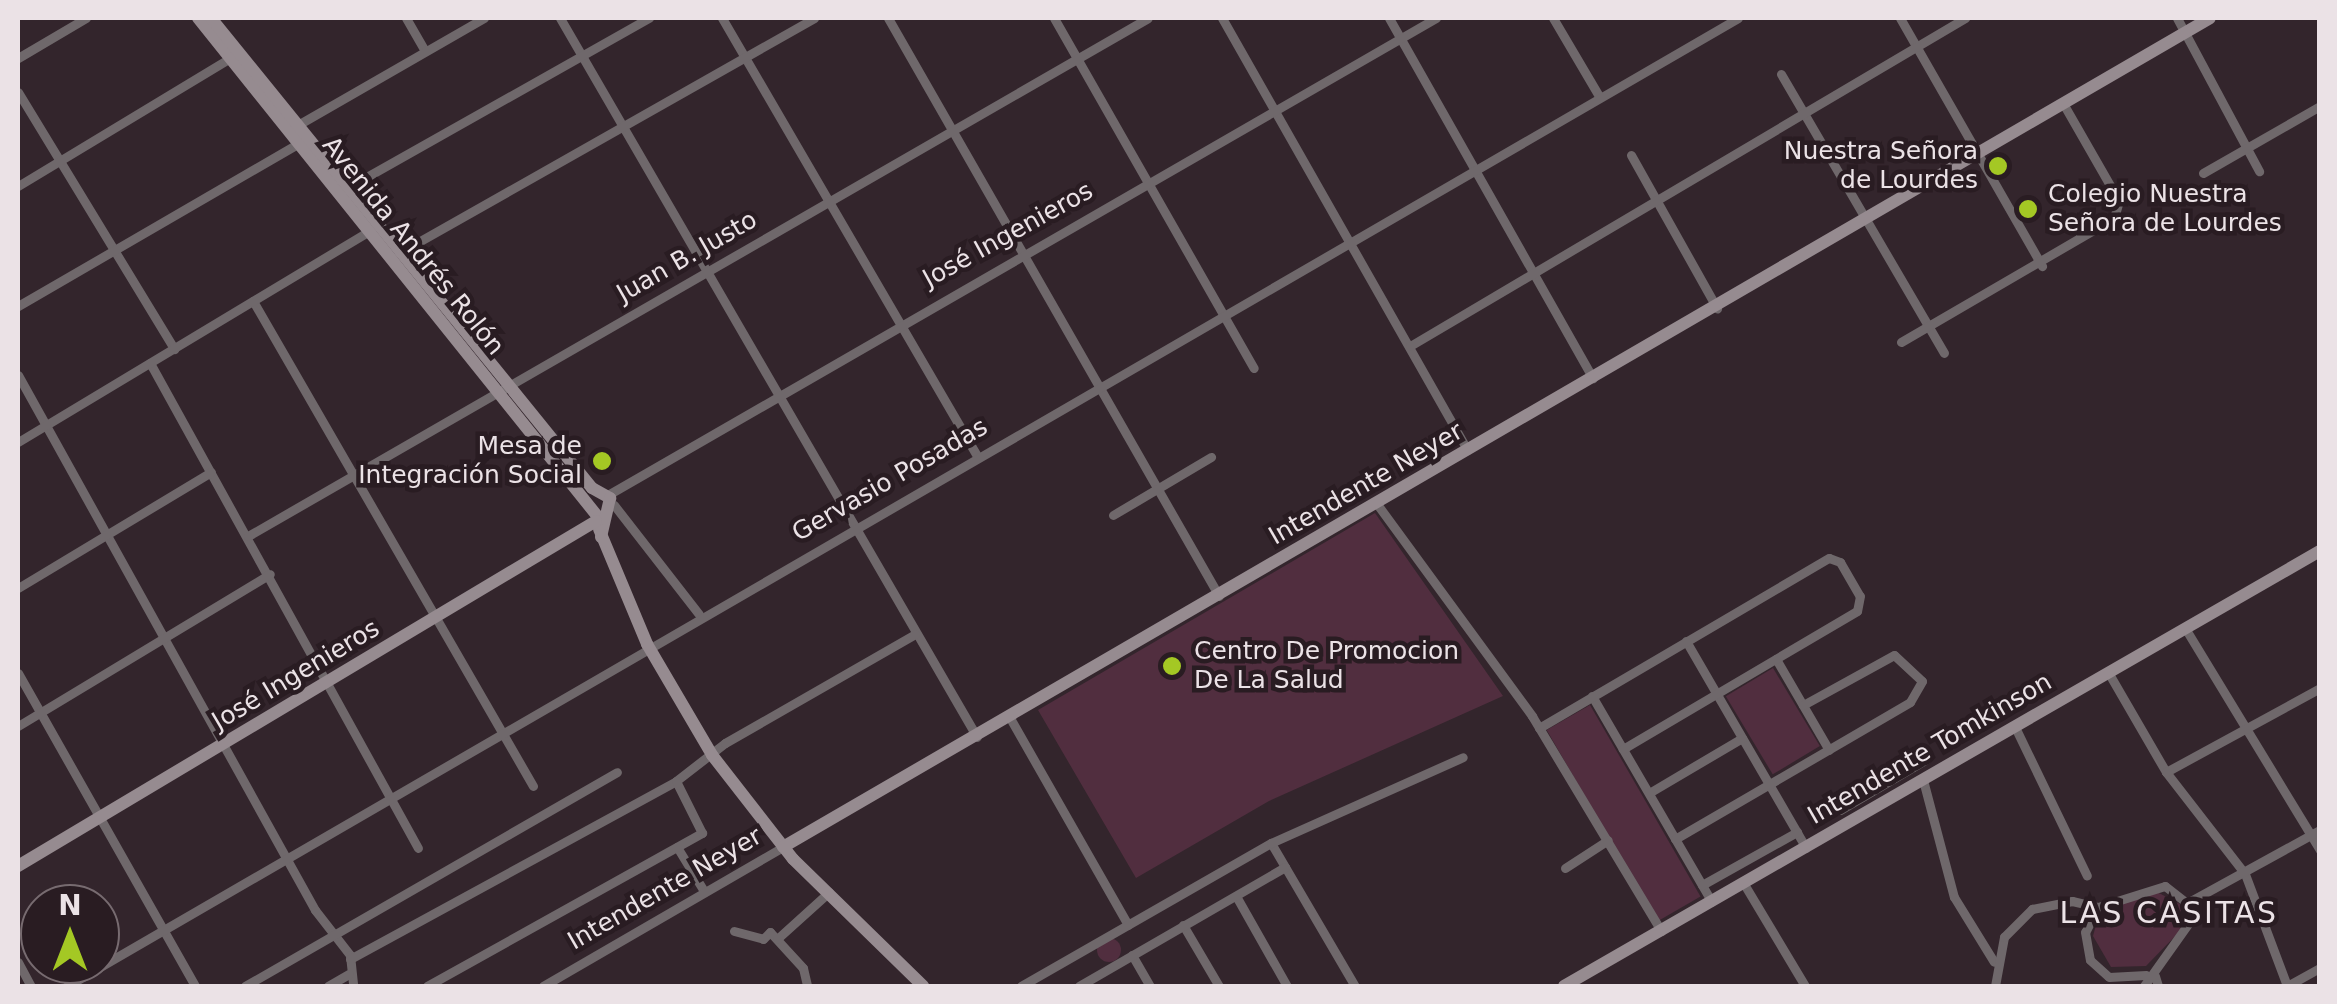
<!DOCTYPE html>
<html>
<head>
<meta charset="utf-8">
<style>
	body { margin:0 }
	#map { position:relative; width:2337px; height:1004px; overflow:hidden; background:#33252c; font-family:"DejaVu Sans",sans-serif }
	div>[style] { position:absolute }
	[style*='--x'] { left:calc(var(--x)*1px); top:calc(var(--y)*1px); width:calc(var(--w)*1px); rotate:calc(var(--a)*1deg) }
	.green>* { inset:0; background:#512e3f; transform-origin:0 0 }
	.round { border-radius:50% }
	.street>* { height:9px; margin:-4.5px; padding:0 4.5px; transform-origin:4.5px; border-radius:4.5px; background:#6f686b }
	.secondary>* { height:12px; margin:-6px; padding:0 6px; transform-origin:6px; border-radius:6px; background:#968b90 }
	.dots>* { width:28px; height:28px; translate:-50% -50%; box-sizing:border-box; border:5px solid #291c22; border-radius:50% }
	span { translate:-50% -50%; white-space:nowrap; text-align:center; line-height:1.15; -webkit-text-stroke:9px #291c22; paint-order:stroke }
	.poi-label { font-size:25px; color:#ebe2e6 }
	.right { translate:-100% -50%; text-align:right }
	.left { translate:0 -50%; text-align:left }
	.street-label { font-size:25px; color:#ebe2e6 }
	.quarter-label { font-size:30px; color:#ebe2e6; letter-spacing:2.5px }
	.frame { position:absolute; inset:0; border:20px solid #ebe2e6; pointer-events:none }
	.north { position:absolute; left:20px; top:884px; width:100px; height:100px; box-sizing:border-box; background:#291c22; border:2px solid #776b70; border-radius:50%; rotate:0deg; font-size:28px; font-weight:700; line-height:40px; text-align:center; color:#ebe2e6 }
	.north::after { content:''; display:block; margin:auto; width:35px; height:45px; background:#a4c824; clip-path:polygon(50% 0,100% 100%,50% 72%,0 100%) }
</style>
</head>
<body>
<div id="map">
	<div class="green">
		<div style="clip-path:polygon(1375px 513px,1503px 696px,1269px 801px,1136px 878px,1038px 710px)"></div>
		<div style="left:1773px;top:668px;width:91px;height:55px;rotate:59deg"></div>
		<div style="left:1590px;top:705px;width:221px;height:50px;rotate:60deg"></div>
		<div style="clip-path:polygon(2157px 892px,2182px 905px,2184px 927px,2146px 966px,2111px 967px,2093px 936px,2100px 911px)"></div>
		<div class="round" style="left:1097px;top:938px;width:24px;height:24px"></div>
	</div>
	<div class="street">
		<div style="--x:406;--y:18;--w:38;--a:60"></div>
		<div style="--x:560;--y:18;--w:831;--a:59.89"></div>
		<div style="--x:722;--y:18;--w:505;--a:59.78"></div>
		<div style="--x:888;--y:18;--w:666;--a:60.2"></div>
		<div style="--x:1054;--y:18;--w:403;--a:60.3"></div>
		<div style="--x:1222;--y:18;--w:497;--a:60.4"></div>
		<div style="--x:1389;--y:18;--w:414;--a:60.5"></div>
		<div style="--x:1553;--y:18;--w:91;--a:59.5"></div>
		<div style="--x:1900;--y:18;--w:286;--a:60.2"></div>
		<div style="--x:2177;--y:18;--w:174;--a:61.8"></div>
		<div style="--x:18;--y:58;--w:79;--a:-30.5"></div>
		<div style="--x:1781;--y:74;--w:323;--a:59.7"></div>
		<div style="--x:18;--y:92;--w:301;--a:58.7"></div>
		<div style="--x:296;--y:126;--w:217;--a:-29.9"></div>
		<div style="--x:1631;--y:155;--w:176;--a:60.7"></div>
		<div style="--x:2203;--y:173;--w:135;--a:-29.8"></div>
		<div style="--x:18;--y:186;--w:248;--a:-31.1"></div>
		<div style="--x:347;--y:188;--w:347;--a:-29.4"></div>
		<div style="--x:399;--y:253;--w:477;--a:-29.5"></div>
		<div style="--x:253;--y:301;--w:560;--a:60"></div>
		<div style="--x:18;--y:306;--w:327;--a:-30.1"></div>
		<div style="--x:1901;--y:342;--w:246;--a:-30.2"></div>
		<div style="--x:2114;--y:218;--w:18;--a:-74"></div>
		<div style="--x:2119;--y:201;--w:111;--a:-119.8"></div>
		<div style="--x:1410;--y:346;--w:645;--a:-30.58"></div>
		<div style="--x:150;--y:363;--w:554;--a:61.08"></div>
		<div style="--x:18;--y:375;--w:612;--a:60.96"></div>
		<div style="--x:315;--y:910;--w:57;--a:52.1"></div>
		<div style="--x:350;--y:955;--w:31;--a:84"></div>
		<div style="--x:18;--y:442;--w:412;--a:-31"></div>
		<div style="--x:606;--y:496;--w:958;--a:-29.94"></div>
		<div style="--x:1377;--y:504;--w:263;--a:53.8"></div>
		<div style="--x:1532;--y:716;--w:251;--a:59"></div>
		<div style="--x:614;--y:505;--w:138;--a:52.1"></div>
		<div style="--x:1113;--y:515;--w:114;--a:-30.6"></div>
		<div style="--x:248;--y:536;--w:1038;--a:-29.92"></div>
		<div style="--x:18;--y:588;--w:225;--a:-31"></div>
		<div style="--x:2185;--y:628;--w:260;--a:58.7"></div>
		<div style="--x:1686;--y:641;--w:239;--a:59.9"></div>
		<div style="--x:1776;--y:659;--w:105;--a:59.8"></div>
		<div style="--x:2108;--y:672;--w:116;--a:59.9"></div>
		<div style="--x:2166;--y:772;--w:129;--a:52.2"></div>
		<div style="--x:2245;--y:874;--w:120;--a:69.4"></div>
		<div style="--x:18;--y:673;--w:360;--a:60.5"></div>
		<div style="--x:1592;--y:696;--w:238;--a:59.8"></div>
		<div style="--x:1010;--y:718;--w:238;--a:60.3"></div>
		<div style="--x:18;--y:726;--w:294;--a:-31.1"></div>
		<div style="--x:2015;--y:727;--w:165;--a:64.2"></div>
		<div style="--x:1539;--y:728;--w:336;--a:-30.4"></div>
		<div style="--x:1829;--y:558;--w:12;--a:20"></div>
		<div style="--x:1840;--y:562;--w:39;--a:60"></div>
		<div style="--x:1860;--y:596;--w:15;--a:101"></div>
		<div style="--x:1857;--y:611;--w:272;--a:149.5"></div>
		<div style="--x:2166;--y:772;--w:175;--a:-28.6"></div>
		<div style="--x:1923;--y:780;--w:121;--a:75.2"></div>
		<div style="--x:1954;--y:897;--w:76;--a:58.4"></div>
		<div style="--x:1649;--y:793;--w:108;--a:-30.6"></div>
		<div style="--x:1840;--y:810;--w:101;--a:-30.4"></div>
		<div style="--x:1675;--y:839;--w:272;--a:-30.2"></div>
		<div style="--x:1910;--y:702;--w:24;--a:-60"></div>
		<div style="--x:1922;--y:681;--w:38;--a:-137"></div>
		<div style="--x:1894;--y:655;--w:104;--a:151.2"></div>
		<div style="--x:1271;--y:843;--w:166;--a:59.6"></div>
		<div style="--x:677;--y:847;--w:52;--a:58.5"></div>
		<div style="--x:1565;--y:868;--w:51;--a:-33.1"></div>
		<div style="--x:1744;--y:884;--w:119;--a:59.1"></div>
		<div style="--x:1702;--y:885;--w:109;--a:-29.2"></div>
		<div style="--x:1236;--y:896;--w:103;--a:60.5"></div>
		<div style="--x:2187;--y:903;--w:152;--a:-28.8"></div>
		<div style="--x:2098;--y:907;--w:28;--a:117"></div>
		<div style="--x:2085;--y:932;--w:28;--a:80"></div>
		<div style="--x:2090;--y:960;--w:25;--a:42"></div>
		<div style="--x:2109;--y:977;--w:37;--a:-3"></div>
		<div style="--x:1183;--y:925;--w:71;--a:59.5"></div>
		<div style="--x:734;--y:931;--w:30;--a:15"></div>
		<div style="--x:763;--y:939;--w:10;--a:-45"></div>
		<div style="--x:770;--y:932;--w:49;--a:47.5"></div>
		<div style="--x:803;--y:968;--w:18;--a:77"></div>
		<div style="--x:777;--y:939;--w:70;--a:-42.1"></div>
		<div style="--x:1132;--y:955;--w:36;--a:60"></div>
		<div style="--x:350;--y:959;--w:371;--a:-28.6"></div>
		<div style="--x:676;--y:781;--w:62;--a:-37.8"></div>
		<div style="--x:725;--y:743;--w:219;--a:-29.8"></div>
		<div style="--x:18;--y:962;--w:27;--a:62"></div>
		<div style="--x:2155;--y:976;--w:10;--a:73"></div>
		<div style="--x:67;--y:986;--w:1931;--a:-30.08"></div>
		<div style="--x:245;--y:986;--w:429;--a:-29.9"></div>
		<div style="--x:328;--y:986;--w:24;--a:-30"></div>
		<div style="--x:427;--y:986;--w:315;--a:-29.1"></div>
		<div style="--x:702;--y:833;--w:58;--a:-116.6"></div>
		<div style="--x:543;--y:986;--w:277;--a:-30.1"></div>
		<div style="--x:1021;--y:986;--w:288;--a:-29.8"></div>
		<div style="--x:1271;--y:843;--w:210;--a:-24.1"></div>
		<div style="--x:1079;--y:986;--w:238;--a:-30"></div>
		<div style="--x:1995;--y:986;--w:50;--a:-79.6"></div>
		<div style="--x:2004;--y:937;--w:40;--a:-45"></div>
		<div style="--x:2032;--y:909;--w:41;--a:-11.3"></div>
		<div style="--x:2072;--y:901;--w:27;--a:13"></div>
		<div style="--x:2098;--y:907;--w:70;--a:-17.4"></div>
		<div style="--x:2165;--y:886;--w:28;--a:38"></div>
		<div style="--x:2187;--y:903;--w:21;--a:87"></div>
		<div style="--x:2188;--y:924;--w:76;--a:125.4"></div>
		<div style="--x:2287;--y:986;--w:38;--a:-29"></div>
	</div>
	<div class="secondary">
		<div style="--x:198;--y:18;--w:646;--a:51.28"></div>
		<div style="--x:211;--y:18;--w:605;--a:50.97"></div>
		<div style="--x:592;--y:488;--w:21;--a:29"></div>
		<div style="--x:610;--y:498;--w:40;--a:103"></div>
		<div style="--x:599;--y:529;--w:125;--a:67.3"></div>
		<div style="--x:647;--y:644;--w:129;--a:59.6"></div>
		<div style="--x:712;--y:755;--w:132;--a:52.1"></div>
		<div style="--x:793;--y:859;--w:182;--a:44.3"></div>
		<div style="--x:783;--y:847;--w:1650;--a:-30.15"></div>
		<div style="--x:18;--y:866;--w:673;--a:-30.83"></div>
		<div style="--x:1564;--y:986;--w:872;--a:-29.92"></div>
	</div>
	<div class="dots">
		<div style="left:1998px;top:166px;background:#a4c824"></div>
		<div style="left:2028px;top:209px;background:#a4c824"></div>
		<div style="left:602px;top:461px;background:#a4c824"></div>
		<div style="left:1172px;top:666px;background:#a4c824"></div>
	</div>
	<div class="poi-label">
		<span class="right" style="left:1978px;top:166px">Nuestra Señora<br>de Lourdes</span>
		<span class="left" style="left:2048px;top:209px">Colegio Nuestra<br>Señora de Lourdes</span>
		<span class="right" style="left:582px;top:461px">Mesa de<br>Integración Social</span>
		<span class="left" style="left:1194px;top:666px">Centro De Promocion<br>De La Salud</span>
	</div>
	<div class="street-label">
		<span style="left:1008px;top:235px;rotate:-29deg">José Ingenieros</span>
		<span style="left:413px;top:246px;rotate:51deg">Avenida Andrés Rolón</span>
		<span style="left:687px;top:257px;rotate:-30deg">Juan B. Justo</span>
		<span style="left:890px;top:480px;rotate:-30deg">Gervasio Posadas</span>
		<span style="left:1366px;top:484px;rotate:-30deg">Intendente Neyer</span>
		<span style="left:296px;top:675px;rotate:-31deg">José Ingenieros</span>
		<span style="left:1930px;top:749px;rotate:-30deg">Intendente Tomkinson</span>
		<span style="left:665px;top:889px;rotate:-30deg">Intendente Neyer</span>
	</div>
	<div class="quarter-label">
		<span style="left:2169px;top:913px">LAS CASITAS</span>
	</div>
	<div class="frame"></div>
	<div class="north">N</div>
</div>
</body>
</html>
